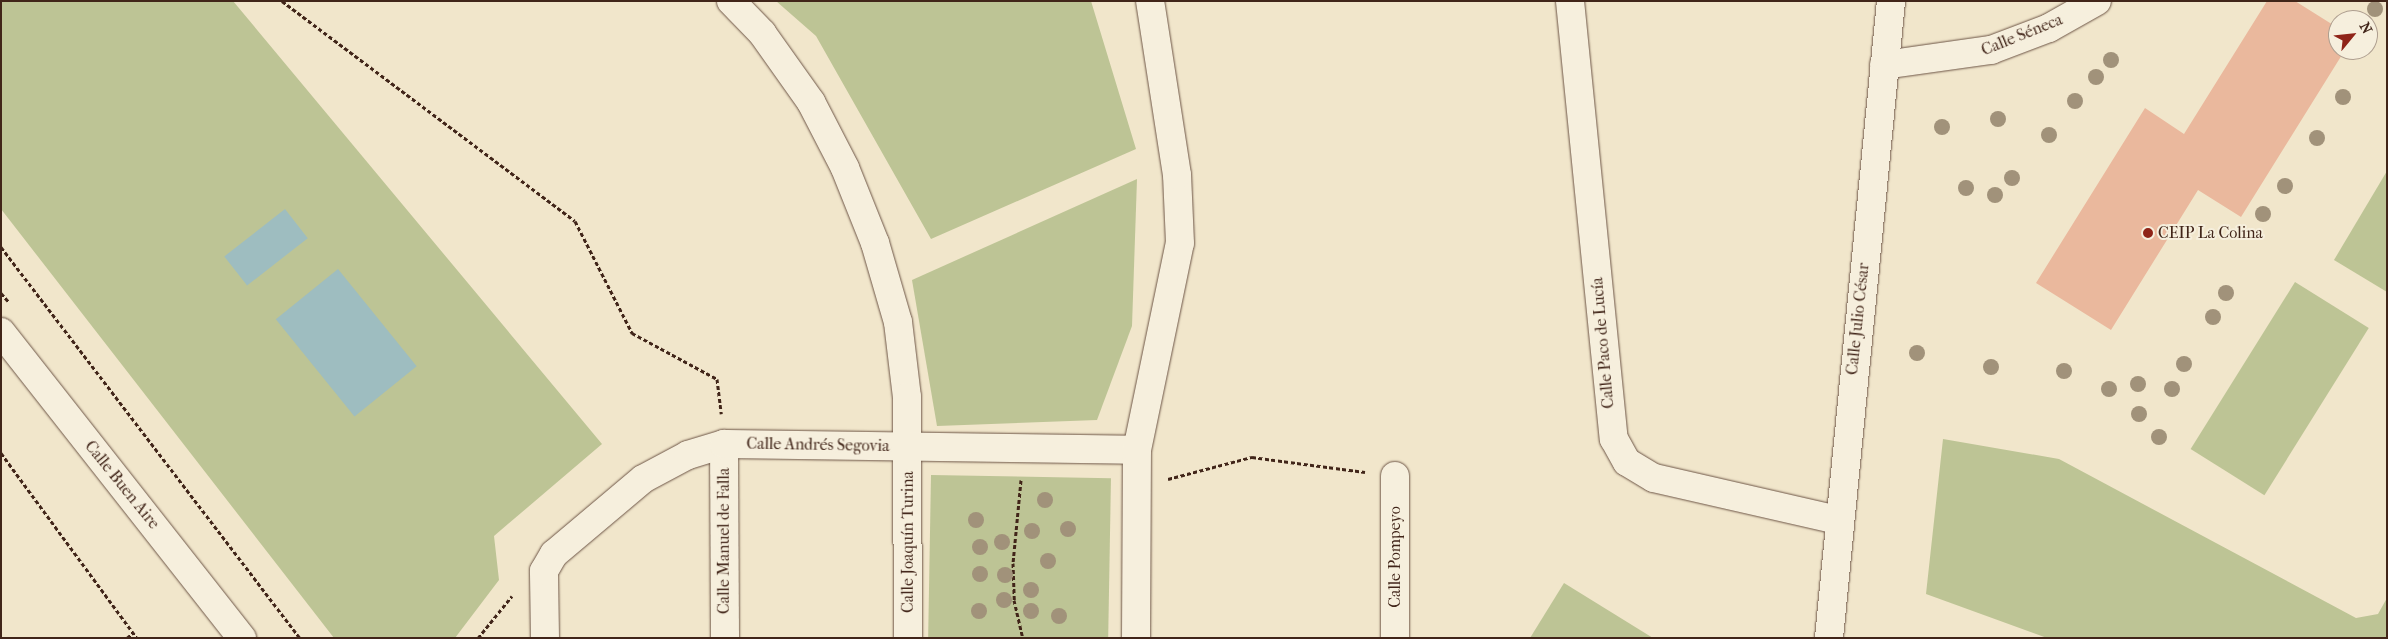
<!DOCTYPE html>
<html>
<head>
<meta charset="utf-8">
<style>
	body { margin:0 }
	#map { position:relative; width:2388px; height:639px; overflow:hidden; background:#f1e6cb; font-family:"IM FELL French Canon",serif }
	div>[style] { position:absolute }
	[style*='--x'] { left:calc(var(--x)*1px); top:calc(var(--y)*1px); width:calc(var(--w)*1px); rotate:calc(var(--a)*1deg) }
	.green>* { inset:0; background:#bdc495; transform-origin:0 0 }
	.water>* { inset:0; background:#9ebdc0; transform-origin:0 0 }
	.building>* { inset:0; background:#eab89d }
	.path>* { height:3px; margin-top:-1.5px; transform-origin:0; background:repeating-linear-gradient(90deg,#412519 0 4px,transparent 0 6.5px) }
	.roads { filter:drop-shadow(0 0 1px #6d5546) drop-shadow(0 0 1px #6d5546) }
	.street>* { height:28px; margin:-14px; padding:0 14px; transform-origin:14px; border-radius:14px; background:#f6efdd }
	.secondary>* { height:28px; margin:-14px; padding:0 14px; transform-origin:14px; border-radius:14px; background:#f6efdd }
	.trees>* { width:16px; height:16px; margin:-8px; border-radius:50%; background:#a1927a }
	.dots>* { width:14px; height:14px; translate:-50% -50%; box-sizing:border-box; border:2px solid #f6efdd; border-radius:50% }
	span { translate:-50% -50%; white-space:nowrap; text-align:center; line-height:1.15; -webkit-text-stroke:4px #f6efdd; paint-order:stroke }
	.street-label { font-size:16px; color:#412519 }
	.poi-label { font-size:16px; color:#412519 }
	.left { translate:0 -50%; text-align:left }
	.frame { position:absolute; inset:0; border:2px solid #412519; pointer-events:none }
	.north { position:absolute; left:2328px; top:10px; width:50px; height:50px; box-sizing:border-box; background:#f6efdd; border:1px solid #ae9e8f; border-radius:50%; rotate:62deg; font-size:14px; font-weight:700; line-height:20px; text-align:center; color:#412519 }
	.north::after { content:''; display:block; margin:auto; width:18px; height:22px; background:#8f2418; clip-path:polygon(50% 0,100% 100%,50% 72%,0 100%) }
</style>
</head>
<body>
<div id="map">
	<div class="green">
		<div style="clip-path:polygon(1px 1px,233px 1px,602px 444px,494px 536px,499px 580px,455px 638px,334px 638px,1px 209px)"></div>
		<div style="clip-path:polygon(776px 1px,1091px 1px,1136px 149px,931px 239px,816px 36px)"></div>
		<div style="clip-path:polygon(2387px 171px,2387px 292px,2334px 260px)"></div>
		<div style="clip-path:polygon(1137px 179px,1132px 326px,1097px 420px,937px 426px,912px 280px)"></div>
		<div style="left:2295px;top:282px;width:87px;height:197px;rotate:32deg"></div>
		<div style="clip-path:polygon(1943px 439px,2059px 459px,2356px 618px,2378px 614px,2387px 598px,2387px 638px,2047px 638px,1926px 594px)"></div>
		<div style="left:931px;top:475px;width:180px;height:163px;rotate:1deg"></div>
		<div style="clip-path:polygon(1564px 583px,1653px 638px,1530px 638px)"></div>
	</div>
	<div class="water">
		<div style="left:285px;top:209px;width:37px;height:77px;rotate:52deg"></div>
		<div style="left:338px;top:269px;width:125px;height:80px;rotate:51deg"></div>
	</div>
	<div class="building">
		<div style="clip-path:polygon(2267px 1px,2295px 1px,2338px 28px,2338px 50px,2345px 50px,2241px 217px,2198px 190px,2111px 330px,2036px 283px,2145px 108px,2184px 134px)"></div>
	</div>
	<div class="path">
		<div style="--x:282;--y:1;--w:366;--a:36.9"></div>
		<div style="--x:575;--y:221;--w:126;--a:63"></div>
		<div style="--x:632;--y:333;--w:97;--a:28.4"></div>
		<div style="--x:717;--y:379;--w:35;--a:83"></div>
		<div style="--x:1;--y:247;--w:492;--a:52.6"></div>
		<div style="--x:1;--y:293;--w:11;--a:49"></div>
		<div style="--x:1;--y:453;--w:230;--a:53.7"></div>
		<div style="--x:1168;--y:479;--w:87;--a:-14.7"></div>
		<div style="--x:1252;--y:457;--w:114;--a:7.6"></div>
		<div style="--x:1021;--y:480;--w:83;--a:95.5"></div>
		<div style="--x:1013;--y:563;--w:37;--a:88"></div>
		<div style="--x:1014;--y:600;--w:39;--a:77"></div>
		<div style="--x:127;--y:638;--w:9;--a:-41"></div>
		<div style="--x:478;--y:638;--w:54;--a:-51"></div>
	</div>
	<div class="roads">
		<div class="street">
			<div style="--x:731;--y:1;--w:45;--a:45.9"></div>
			<div style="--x:762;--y:33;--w:85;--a:54.6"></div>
			<div style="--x:811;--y:102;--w:74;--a:62.7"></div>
			<div style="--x:845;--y:168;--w:81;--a:68.2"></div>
			<div style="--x:875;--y:243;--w:82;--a:73.8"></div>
			<div style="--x:898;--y:322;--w:76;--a:83.2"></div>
			<div style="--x:907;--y:397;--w:241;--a:89.8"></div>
			<div style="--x:1570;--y:1;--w:440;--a:84.3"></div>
			<div style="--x:1614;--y:439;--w:26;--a:61"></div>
			<div style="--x:1627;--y:462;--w:31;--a:31"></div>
			<div style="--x:1654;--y:478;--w:189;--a:12.9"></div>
			<div style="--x:1884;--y:65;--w:108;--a:-8"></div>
			<div style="--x:1991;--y:50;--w:62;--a:-20.8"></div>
			<div style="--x:2049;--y:28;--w:55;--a:-29.4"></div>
			<div style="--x:724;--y:444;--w:194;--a:89.7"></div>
			<div style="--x:545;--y:638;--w:67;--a:-90.9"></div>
			<div style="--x:544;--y:571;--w:20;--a:-60"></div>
			<div style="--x:554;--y:554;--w:116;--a:-40.1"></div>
			<div style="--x:643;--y:479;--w:51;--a:-28.1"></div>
			<div style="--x:688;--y:455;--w:38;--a:-17"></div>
			<div style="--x:724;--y:444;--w:413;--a:0.8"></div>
			<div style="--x:1136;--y:638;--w:188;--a:-89.7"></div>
			<div style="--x:1137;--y:450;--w:211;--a:-78.3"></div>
			<div style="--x:1180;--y:243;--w:68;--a:-92.5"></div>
			<div style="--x:1177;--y:175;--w:176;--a:-98.8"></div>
			<div style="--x:1395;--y:638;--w:162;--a:-90"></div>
			<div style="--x:1829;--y:638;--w:640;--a:-84.44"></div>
		</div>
		<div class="secondary">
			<div style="--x:1;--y:332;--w:390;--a:51.8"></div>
		</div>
	</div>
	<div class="trees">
		<div style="left:2375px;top:9px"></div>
		<div style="left:2111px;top:60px"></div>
		<div style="left:2096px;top:77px"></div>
		<div style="left:2343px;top:97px"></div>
		<div style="left:2075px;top:101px"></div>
		<div style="left:1998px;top:119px"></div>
		<div style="left:1942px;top:127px"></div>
		<div style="left:2049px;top:135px"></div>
		<div style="left:2317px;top:138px"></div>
		<div style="left:2012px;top:178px"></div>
		<div style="left:2285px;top:186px"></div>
		<div style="left:1966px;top:188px"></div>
		<div style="left:1995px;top:195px"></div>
		<div style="left:2263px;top:214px"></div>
		<div style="left:2226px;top:293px"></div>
		<div style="left:2213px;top:317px"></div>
		<div style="left:1917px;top:353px"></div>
		<div style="left:2184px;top:364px"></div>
		<div style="left:1991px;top:367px"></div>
		<div style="left:2064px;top:371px"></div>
		<div style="left:2138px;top:384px"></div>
		<div style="left:2109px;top:389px"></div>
		<div style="left:2172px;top:389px"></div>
		<div style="left:2139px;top:414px"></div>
		<div style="left:2159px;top:437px"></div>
		<div style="left:1045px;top:500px"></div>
		<div style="left:976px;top:520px"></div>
		<div style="left:1068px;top:529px"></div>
		<div style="left:1032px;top:531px"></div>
		<div style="left:1002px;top:542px"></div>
		<div style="left:980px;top:547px"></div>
		<div style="left:1048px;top:561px"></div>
		<div style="left:980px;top:574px"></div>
		<div style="left:1005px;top:575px"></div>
		<div style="left:1031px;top:590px"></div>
		<div style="left:1004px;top:600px"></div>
		<div style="left:979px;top:611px"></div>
		<div style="left:1031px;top:611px"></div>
		<div style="left:1059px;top:616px"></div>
	</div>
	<div class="dots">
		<div style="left:2148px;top:233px;background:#8f2418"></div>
	</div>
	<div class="street-label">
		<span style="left:2022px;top:35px;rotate:-22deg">Calle Séneca</span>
		<span style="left:1858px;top:319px;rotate:-84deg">Calle Julio César</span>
		<span style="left:1603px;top:343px;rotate:-95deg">Calle Paco de Lucía</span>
		<span style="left:818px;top:445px;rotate:1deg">Calle Andrés Segovia</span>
		<span style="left:122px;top:485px;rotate:51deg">Calle Buen Aire</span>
		<span style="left:724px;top:541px;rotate:-90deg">Calle Manuel de Falla</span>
		<span style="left:908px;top:542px;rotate:-90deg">Calle Joaquín Turina</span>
		<span style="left:1395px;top:557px;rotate:-90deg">Calle Pompeyo</span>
	</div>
	<div class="poi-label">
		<span class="left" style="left:2158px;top:233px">CEIP La Colina</span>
	</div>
	<div class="frame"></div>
	<div class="north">N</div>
</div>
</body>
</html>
